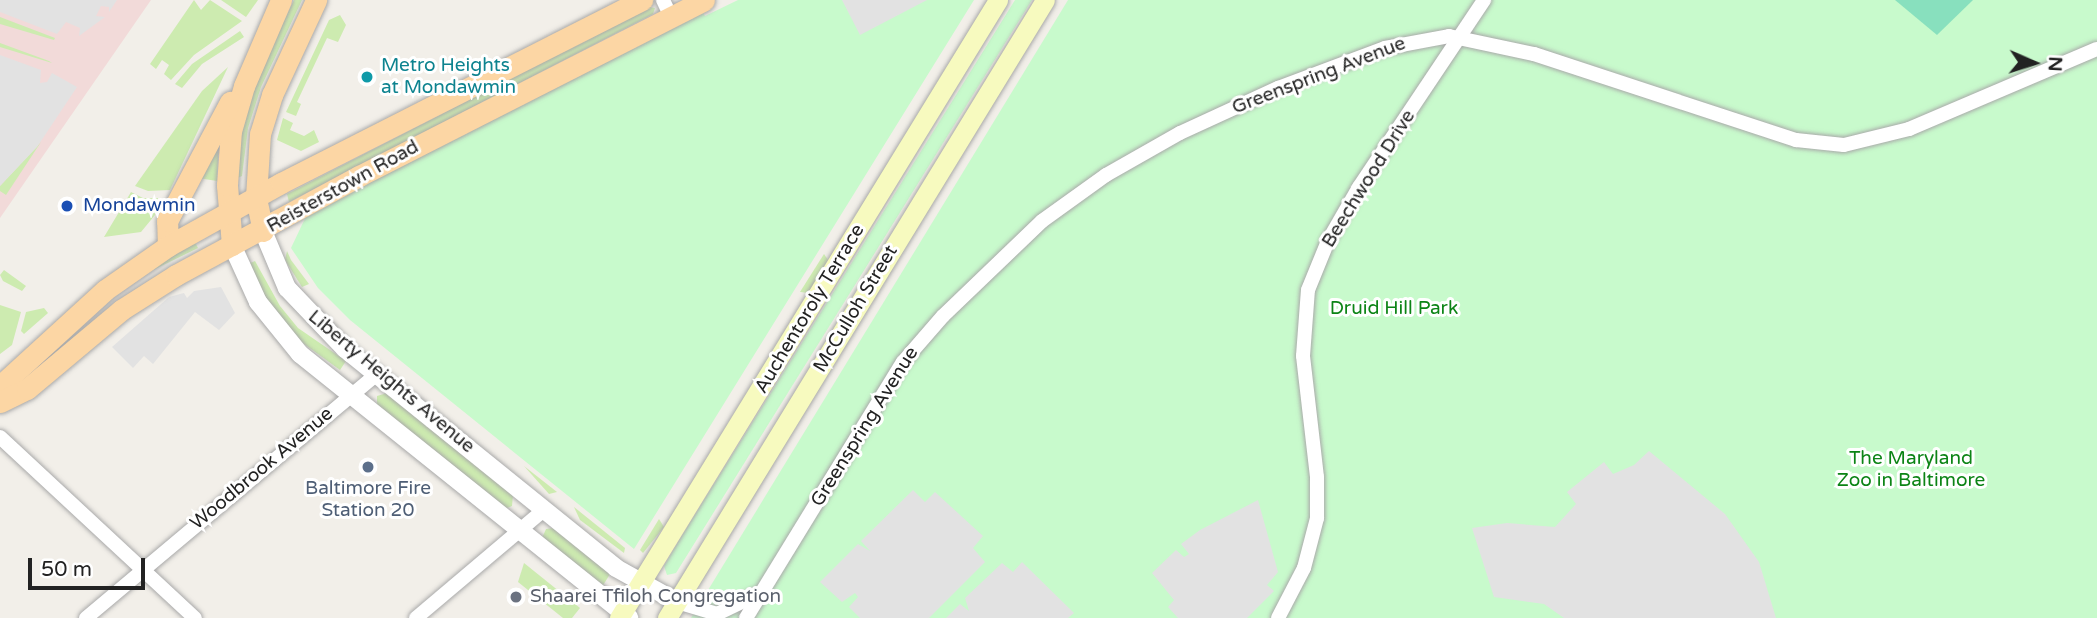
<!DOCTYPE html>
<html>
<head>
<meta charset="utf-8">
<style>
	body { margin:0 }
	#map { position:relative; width:2097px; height:618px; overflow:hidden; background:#f2efe9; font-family:"Varela Round",sans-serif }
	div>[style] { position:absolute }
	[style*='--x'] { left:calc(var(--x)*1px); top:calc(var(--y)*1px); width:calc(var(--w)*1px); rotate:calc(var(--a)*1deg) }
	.commercial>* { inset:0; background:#f2dad9 }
	.grass>* { inset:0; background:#cdebb0 }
	.park>* { inset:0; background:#c8facc }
	.pitch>* { inset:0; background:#88e0be }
	.parking>* { inset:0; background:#e2e2e2 }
	.roads { filter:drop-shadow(0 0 2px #a9a9a9) drop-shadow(0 0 2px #a9a9a9) }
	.minor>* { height:14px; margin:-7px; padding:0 7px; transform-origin:7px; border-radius:7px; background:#fff }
	.tertiary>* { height:18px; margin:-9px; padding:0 9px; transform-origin:9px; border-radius:9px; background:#fff }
	.secondary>* { height:19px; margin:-9.5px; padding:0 9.5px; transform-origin:9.5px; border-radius:9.5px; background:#f7fabf }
	.primary>* { height:21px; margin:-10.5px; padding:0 10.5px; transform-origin:10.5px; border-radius:10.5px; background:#fcd6a4 }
	.dots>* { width:19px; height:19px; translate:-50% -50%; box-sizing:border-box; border:4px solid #fff; border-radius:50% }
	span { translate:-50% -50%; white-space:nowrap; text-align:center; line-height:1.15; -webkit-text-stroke:6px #fff; paint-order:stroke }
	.culture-label { font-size:19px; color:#0d838f }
	.left { translate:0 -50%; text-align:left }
	.street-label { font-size:19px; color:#222 }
	.transit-label { font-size:19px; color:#164399 }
	.park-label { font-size:19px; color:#0c8416 }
	.service-label { font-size:19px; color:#4e5e75 }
	.worship-label { font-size:19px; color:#5b616d }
	.north { position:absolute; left:1999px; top:28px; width:70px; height:70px; -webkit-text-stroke:5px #fff; paint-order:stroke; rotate:93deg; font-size:19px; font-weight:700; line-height:28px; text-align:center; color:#222 }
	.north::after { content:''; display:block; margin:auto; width:24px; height:32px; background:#222; clip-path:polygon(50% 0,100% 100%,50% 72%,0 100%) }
	.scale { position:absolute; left:28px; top:558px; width:117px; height:32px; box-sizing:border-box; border:4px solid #222; border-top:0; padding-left:9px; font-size:21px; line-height:24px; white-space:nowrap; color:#222; -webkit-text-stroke:5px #fff; paint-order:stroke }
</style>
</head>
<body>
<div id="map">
	<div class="commercial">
		<div style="clip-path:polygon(0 0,151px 0,0 218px)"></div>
	</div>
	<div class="grass">
		<div style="clip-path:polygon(194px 0,201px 10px,210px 0,242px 21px,194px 55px,171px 80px,164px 74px,169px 65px,162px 60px,156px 69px,150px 64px)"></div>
		<div style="clip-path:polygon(221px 0,258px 0,246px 17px)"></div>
		<div style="clip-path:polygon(294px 0,302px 0,261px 87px,248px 128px,242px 176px,235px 179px,236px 150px,257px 76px)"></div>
		<div style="clip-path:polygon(649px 7px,655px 8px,653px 14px,289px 202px,287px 194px)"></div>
		<div style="clip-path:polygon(340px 15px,346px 25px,338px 42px,327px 38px,297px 102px,301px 104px,296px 116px,286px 112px,329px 20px)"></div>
		<div style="clip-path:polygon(0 17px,55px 38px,54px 40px,0 24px)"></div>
		<div style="clip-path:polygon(240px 31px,244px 37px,202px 64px,182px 88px,175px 84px,192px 64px)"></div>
		<div style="clip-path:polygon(0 43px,49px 61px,52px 63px,0 47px)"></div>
		<div style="clip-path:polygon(228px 67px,170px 190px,148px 191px,135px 186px,202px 91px)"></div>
		<div style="clip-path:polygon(283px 118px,293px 123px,290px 130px,304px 136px,314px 130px,319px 142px,301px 151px,277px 140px)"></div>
		<div style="clip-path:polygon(219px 137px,217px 181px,198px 178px)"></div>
		<div style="clip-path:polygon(41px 142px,6px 195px,0 191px,0 186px)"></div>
		<div style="clip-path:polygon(131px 192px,143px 198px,158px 198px,155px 215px,141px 232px,104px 237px)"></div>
		<div style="clip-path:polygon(195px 242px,198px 248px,137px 278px)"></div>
		<div style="clip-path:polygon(287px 251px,291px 260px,309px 284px,302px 287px,285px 260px)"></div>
		<div style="clip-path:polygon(824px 254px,828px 260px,808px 293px,800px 292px)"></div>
		<div style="clip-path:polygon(255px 261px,280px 306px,298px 328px,346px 361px,340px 370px,300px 341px,267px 301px,248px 264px)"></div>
		<div style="clip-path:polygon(4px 270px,26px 286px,22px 291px,3px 281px,0 275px)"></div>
		<div style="clip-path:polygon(0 305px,21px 312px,12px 345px,0 354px)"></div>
		<div style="clip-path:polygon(44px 308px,48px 313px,24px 334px,21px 331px,26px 312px)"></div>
		<div style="clip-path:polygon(387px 393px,513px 495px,512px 506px,505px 509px,377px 405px,377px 396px)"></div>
		<div style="clip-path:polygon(524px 466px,557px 492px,549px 494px)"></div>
		<div style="clip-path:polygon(574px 507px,625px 548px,624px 553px,580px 520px)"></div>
		<div style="clip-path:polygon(659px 519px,664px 527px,643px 553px,640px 550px)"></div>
		<div style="clip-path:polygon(554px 528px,610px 574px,602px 587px,542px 538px,546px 529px)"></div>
		<div style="clip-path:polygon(524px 563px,580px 608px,572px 618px,563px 618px,518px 582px)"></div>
	</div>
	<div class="park">
		<div style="clip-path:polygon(738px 0,974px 0,634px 549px,350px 320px,318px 288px,291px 248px,309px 210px,702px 11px,705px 16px)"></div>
		<div style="clip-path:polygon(1015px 0,1032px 0,676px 573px,667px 575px,664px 566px,683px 534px)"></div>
		<div style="clip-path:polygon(1068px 0,2097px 0,2097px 618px,691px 618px)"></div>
	</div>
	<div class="pitch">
		<div style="clip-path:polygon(1895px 0,1973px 0,1937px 35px)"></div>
	</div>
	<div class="parking">
		<div style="clip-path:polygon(0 0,117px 0,109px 12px,109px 7px,101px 6px,96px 16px,105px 17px,79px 36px,80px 28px,66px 22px,57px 34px,0 12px)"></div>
		<div style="clip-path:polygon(842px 0,927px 0,860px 35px)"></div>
		<div style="clip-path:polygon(0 55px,41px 70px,40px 83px,47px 82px,52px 73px,77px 87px,37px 147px,0 186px)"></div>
		<div style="clip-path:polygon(221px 287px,235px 313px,219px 330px,195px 312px,153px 364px,144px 356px,133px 368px,112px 347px,169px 297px,184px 293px,187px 298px,194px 291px)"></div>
		<div style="clip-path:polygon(1649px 451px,1725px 514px,1759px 562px,1776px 618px,1564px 618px,1544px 604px,1494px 597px,1472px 528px,1507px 523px,1555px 527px,1576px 504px,1567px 492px,1604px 462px,1613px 474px,1634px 465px)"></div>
		<div style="clip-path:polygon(913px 490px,925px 502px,935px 492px,983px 536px,973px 548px,985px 562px,929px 618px,860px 618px,849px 607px,858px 597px,855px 593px,842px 602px,820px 582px,858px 544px,870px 551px,861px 541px)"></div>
		<div style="clip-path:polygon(1258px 500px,1278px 572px,1267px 585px,1274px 591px,1247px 618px,1178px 618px,1168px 607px,1174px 600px,1152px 573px,1176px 550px,1184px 557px,1189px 554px,1181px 544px,1200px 530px)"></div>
		<div style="clip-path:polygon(1022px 562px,1074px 613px,1068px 618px,946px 618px,960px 604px,969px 611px,965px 598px,1002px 563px,1013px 572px)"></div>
	</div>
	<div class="roads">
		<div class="minor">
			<div style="--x:663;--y:0;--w:19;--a:65"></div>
			<div style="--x:0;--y:437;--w:266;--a:42.9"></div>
			<div style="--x:677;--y:602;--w:42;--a:16.7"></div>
			<div style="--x:717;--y:614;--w:43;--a:-26"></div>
			<div style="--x:86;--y:618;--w:378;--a:-40"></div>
			<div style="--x:416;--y:618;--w:167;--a:-40.2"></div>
			<div style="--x:746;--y:618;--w:300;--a:-58.5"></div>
			<div style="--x:903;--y:362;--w:61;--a:-49"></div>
			<div style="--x:943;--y:316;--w:137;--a:-43.8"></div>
			<div style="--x:1042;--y:221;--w:79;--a:-35.7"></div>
			<div style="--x:1106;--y:175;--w:85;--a:-29.6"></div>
			<div style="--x:1180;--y:133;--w:108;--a:-24.7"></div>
			<div style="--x:1278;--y:88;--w:114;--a:-20.5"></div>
			<div style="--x:1385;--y:48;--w:65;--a:-10.6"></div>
			<div style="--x:1449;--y:36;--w:87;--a:12"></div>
			<div style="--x:1534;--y:54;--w:276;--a:18.2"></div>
			<div style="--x:1796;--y:140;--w:48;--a:5.9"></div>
			<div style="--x:1844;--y:145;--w:67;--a:-13.8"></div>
			<div style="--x:1909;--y:129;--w:204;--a:-23.1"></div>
			<div style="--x:1278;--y:618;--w:56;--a:-62.5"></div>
			<div style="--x:1304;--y:568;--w:52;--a:-75.4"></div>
			<div style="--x:1317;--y:518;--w:41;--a:-90"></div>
			<div style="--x:1317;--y:477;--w:122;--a:-96.6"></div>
			<div style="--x:1303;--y:356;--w:66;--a:-85.7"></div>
			<div style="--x:1308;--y:290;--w:53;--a:-67.8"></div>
			<div style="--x:1328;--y:241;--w:62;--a:-60.1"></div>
			<div style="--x:1359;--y:187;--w:225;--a:-56.2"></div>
		</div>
		<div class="tertiary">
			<div style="--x:263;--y:231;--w:62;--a:67.2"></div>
			<div style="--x:287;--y:288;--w:84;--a:46.4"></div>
			<div style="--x:345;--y:349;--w:348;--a:38.9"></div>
			<div style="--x:616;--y:568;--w:70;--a:29.1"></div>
			<div style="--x:232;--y:245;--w:63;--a:65.5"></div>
			<div style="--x:258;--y:302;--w:67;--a:51.1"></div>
			<div style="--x:300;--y:354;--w:422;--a:38.7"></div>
		</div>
		<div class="secondary">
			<div style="--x:619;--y:618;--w:725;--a:-58.48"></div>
			<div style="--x:667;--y:618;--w:724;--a:-58.55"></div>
		</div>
		<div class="primary">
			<div style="--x:263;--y:231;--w:35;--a:-102"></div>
			<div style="--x:256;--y:197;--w:63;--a:-86.4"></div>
			<div style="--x:260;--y:134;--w:41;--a:-72.9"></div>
			<div style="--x:272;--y:95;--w:105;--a:-65.1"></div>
			<div style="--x:232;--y:245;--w:60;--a:-94.8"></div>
			<div style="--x:227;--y:185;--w:54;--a:-85.8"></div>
			<div style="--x:231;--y:131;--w:47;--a:-73.9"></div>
			<div style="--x:244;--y:86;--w:94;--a:-66.7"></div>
			<div style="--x:168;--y:246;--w:25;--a:-92"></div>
			<div style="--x:167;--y:221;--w:135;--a:-62.1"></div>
			<div style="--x:0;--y:386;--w:142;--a:-42.4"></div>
			<div style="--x:105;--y:290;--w:77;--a:-34.9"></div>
			<div style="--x:168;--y:246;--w:129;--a:-29.1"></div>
			<div style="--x:281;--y:183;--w:405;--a:-26.9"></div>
			<div style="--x:0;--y:402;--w:30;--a:-26"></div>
			<div style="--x:27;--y:389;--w:123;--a:-40"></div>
			<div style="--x:121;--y:310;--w:65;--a:-32.5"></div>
			<div style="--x:176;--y:275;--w:208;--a:-28.4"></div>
			<div style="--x:359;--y:176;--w:387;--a:-27"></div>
		</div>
	</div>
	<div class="dots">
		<div style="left:367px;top:77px;background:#0f9aa8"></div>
		<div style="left:67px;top:206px;background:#1a4fb4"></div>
		<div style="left:368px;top:467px;background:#5c6f8a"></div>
		<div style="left:516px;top:597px;background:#6b7280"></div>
	</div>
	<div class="culture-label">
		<span class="left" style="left:381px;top:77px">Metro Heights<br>at Mondawmin</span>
	</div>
	<div class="street-label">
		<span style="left:1319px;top:76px;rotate:-21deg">Greenspring Avenue</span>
		<span style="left:1369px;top:179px;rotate:-58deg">Beechwood Drive</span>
		<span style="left:343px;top:187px;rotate:-29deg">Reisterstown Road</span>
		<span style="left:810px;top:309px;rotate:-59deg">Auchentoroly Terrace</span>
		<span style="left:856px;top:309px;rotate:-59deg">McCulloh Street</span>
		<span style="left:391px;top:382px;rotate:40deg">Liberty Heights Avenue</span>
		<span style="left:865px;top:427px;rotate:-58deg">Greenspring Avenue</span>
		<span style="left:262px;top:469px;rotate:-40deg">Woodbrook Avenue</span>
	</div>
	<div class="transit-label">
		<span class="left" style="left:83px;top:206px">Mondawmin</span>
	</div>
	<div class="park-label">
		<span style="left:1394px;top:309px">Druid Hill Park</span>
		<span style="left:1911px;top:470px">The Maryland<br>Zoo in Baltimore</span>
	</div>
	<div class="service-label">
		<span style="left:368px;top:500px">Baltimore Fire<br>Station 20</span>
	</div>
	<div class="worship-label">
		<span class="left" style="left:530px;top:597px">Shaarei Tfiloh Congregation</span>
	</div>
	<div class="north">N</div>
	<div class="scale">50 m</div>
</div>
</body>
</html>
